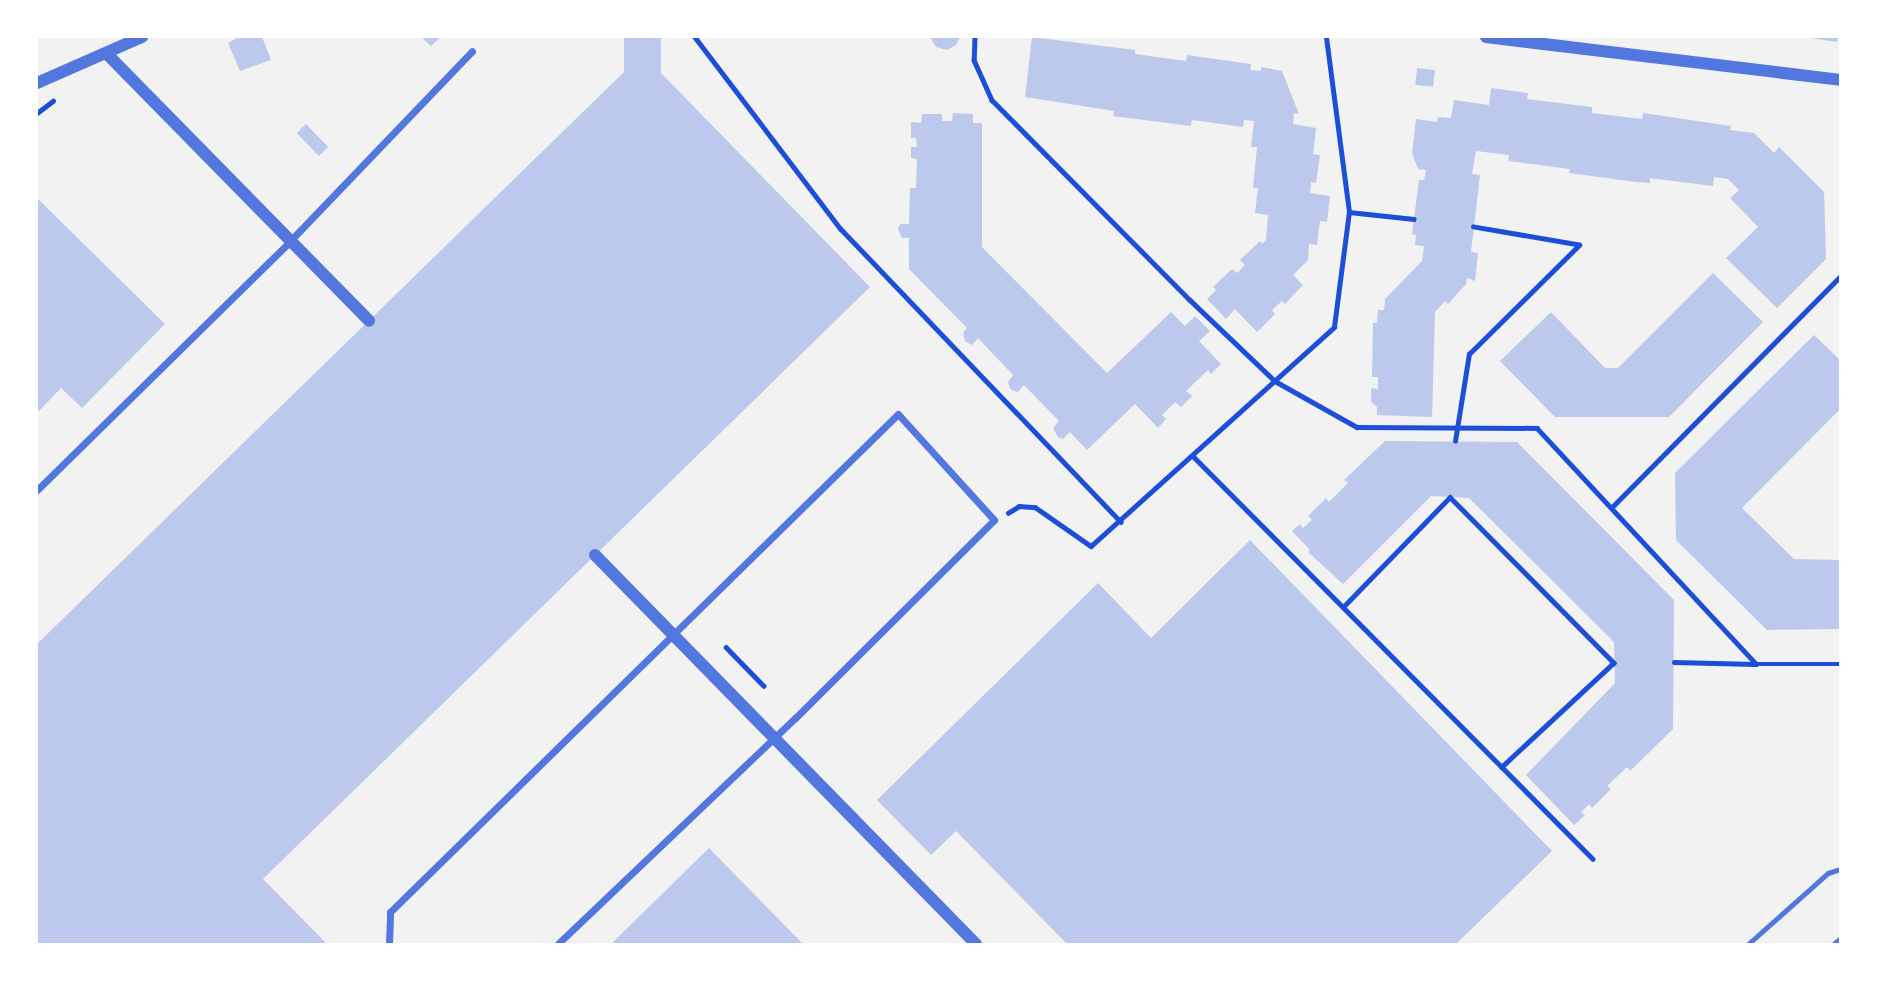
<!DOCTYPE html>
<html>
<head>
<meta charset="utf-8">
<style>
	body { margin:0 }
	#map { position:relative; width:1877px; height:981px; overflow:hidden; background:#f2f2f2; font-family:Manrope,sans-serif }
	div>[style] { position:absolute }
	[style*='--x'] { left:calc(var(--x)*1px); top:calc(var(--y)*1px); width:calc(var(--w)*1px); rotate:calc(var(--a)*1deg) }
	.building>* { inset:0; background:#bdc9ec; transform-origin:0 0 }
	.path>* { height:4.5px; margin:-2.25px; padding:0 2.25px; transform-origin:2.25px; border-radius:2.25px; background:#1d4ed8 }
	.service>* { height:5px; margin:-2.5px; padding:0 2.5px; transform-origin:2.5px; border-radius:2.5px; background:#5277de }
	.minor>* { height:7px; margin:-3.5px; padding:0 3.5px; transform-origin:3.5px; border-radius:3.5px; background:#5277de }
	.tertiary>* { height:12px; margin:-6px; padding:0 6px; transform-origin:6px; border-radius:6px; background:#5277de }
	span { translate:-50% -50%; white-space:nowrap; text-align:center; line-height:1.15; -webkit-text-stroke:7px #fff; paint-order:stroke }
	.frame { position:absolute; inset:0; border:38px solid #fff; pointer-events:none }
</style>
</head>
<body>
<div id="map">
	<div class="building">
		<div style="clip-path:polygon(239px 37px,262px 37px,271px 60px,240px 71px,228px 43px)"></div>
		<div style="clip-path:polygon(421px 37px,441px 37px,431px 46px)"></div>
		<div style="clip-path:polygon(624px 37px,661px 37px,661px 73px,870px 287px,263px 879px,327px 944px,37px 944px,37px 644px,624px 72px)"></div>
		<div style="clip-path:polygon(930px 37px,960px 37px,956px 45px,947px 50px,936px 47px)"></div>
		<div style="clip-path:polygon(1032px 37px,1135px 50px,1135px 54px,1186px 61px,1187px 55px,1251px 64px,1250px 70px,1261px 71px,1261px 67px,1282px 71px,1299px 114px,1294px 113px,1293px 124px,1316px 128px,1313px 154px,1320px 155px,1316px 183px,1311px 182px,1310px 193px,1330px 196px,1327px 222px,1320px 221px,1317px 245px,1309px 244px,1308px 260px,1293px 275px,1303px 285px,1285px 304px,1282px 301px,1272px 310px,1275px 314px,1257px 332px,1235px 309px,1226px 319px,1207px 299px,1216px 290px,1213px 287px,1232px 269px,1237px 273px,1245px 265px,1240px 260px,1260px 241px,1262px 244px,1266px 240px,1268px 215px,1255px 213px,1258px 188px,1253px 188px,1257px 147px,1251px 147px,1254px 121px,1244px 120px,1243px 127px,1192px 120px,1191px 126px,1113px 116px,1114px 111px,1025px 97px)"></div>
		<div style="clip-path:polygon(1804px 37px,1838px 37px,1837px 42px)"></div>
		<div style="left:1417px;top:68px;width:18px;height:17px;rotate:6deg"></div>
		<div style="clip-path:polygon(1491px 88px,1528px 93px,1527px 99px,1592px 107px,1592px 113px,1642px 119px,1643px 113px,1731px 126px,1730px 130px,1754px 133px,1774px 153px,1779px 147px,1824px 192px,1826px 259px,1777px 308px,1726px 258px,1758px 227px,1730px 198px,1739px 190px,1728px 179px,1714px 177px,1713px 186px,1650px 178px,1650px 183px,1636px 182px,1569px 173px,1570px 169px,1508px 161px,1509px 155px,1476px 151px,1472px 174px,1480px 175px,1471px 252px,1478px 253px,1475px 281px,1467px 278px,1466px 284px,1448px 304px,1445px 301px,1435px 312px,1432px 417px,1377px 415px,1377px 407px,1371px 402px,1371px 388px,1378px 389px,1378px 377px,1372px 377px,1373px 323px,1377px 323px,1378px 310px,1384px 310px,1385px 299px,1422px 261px,1424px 246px,1415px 245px,1416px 235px,1412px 234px,1419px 180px,1424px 180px,1426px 170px,1418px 169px,1412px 153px,1416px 119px,1437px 122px,1438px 117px,1451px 118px,1454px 100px,1489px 105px)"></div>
		<div style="clip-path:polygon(953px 113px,973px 114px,973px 123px,982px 123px,982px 247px,1107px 373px,1171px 312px,1185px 326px,1195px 316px,1210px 331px,1199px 341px,1221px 364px,1211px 374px,1208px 370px,1186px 391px,1192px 396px,1181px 407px,1175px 402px,1162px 415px,1166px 419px,1158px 428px,1135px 404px,1087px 450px,1070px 432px,1063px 439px,1058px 437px,1053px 428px,1059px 421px,1024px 385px,1018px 392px,1010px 389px,1008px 382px,1013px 375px,978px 338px,972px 345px,965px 341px,963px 333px,967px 328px,909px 269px,909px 238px,902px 238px,898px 229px,900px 224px,909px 224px,910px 188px,916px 188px,917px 159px,911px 158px,911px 147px,917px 147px,916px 138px,911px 138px,911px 122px,921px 123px,922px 114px,942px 114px,942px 121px,952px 121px)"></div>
		<div style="left:306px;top:124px;width:32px;height:13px;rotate:46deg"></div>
		<div style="clip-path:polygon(37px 198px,165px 324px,82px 408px,61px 388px,37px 413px)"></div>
		<div style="clip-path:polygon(1713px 273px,1763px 322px,1669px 417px,1555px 417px,1500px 361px,1551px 312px,1605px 368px,1618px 368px)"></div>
		<div style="clip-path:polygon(1814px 335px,1840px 360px,1840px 409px,1742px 508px,1794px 559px,1840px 560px,1840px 629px,1767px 630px,1676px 540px,1675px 473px)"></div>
		<div style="clip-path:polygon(1385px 441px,1517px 442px,1674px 600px,1673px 729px,1630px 771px,1627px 767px,1607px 786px,1611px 789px,1592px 808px,1589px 804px,1581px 812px,1585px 815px,1574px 825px,1526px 775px,1615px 683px,1614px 642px,1469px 498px,1431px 496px,1343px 584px,1308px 552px,1310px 550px,1292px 531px,1300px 524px,1303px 528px,1312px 520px,1308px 516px,1326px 498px,1329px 502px,1348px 483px,1344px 480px)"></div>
		<div style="clip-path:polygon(1250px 540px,1552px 851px,1456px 944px,1067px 944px,956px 831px,931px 855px,877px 800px,1098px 583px,1151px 638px)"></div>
		<div style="clip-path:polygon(709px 848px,803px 944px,611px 944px,708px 849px)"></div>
	</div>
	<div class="path">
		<div style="--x:695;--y:37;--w:241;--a:52.8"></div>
		<div style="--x:841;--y:229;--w:405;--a:46.3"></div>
		<div style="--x:975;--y:37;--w:23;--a:92"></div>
		<div style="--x:974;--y:60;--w:44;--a:65.8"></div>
		<div style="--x:992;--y:100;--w:281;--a:45.3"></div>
		<div style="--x:1190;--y:300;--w:117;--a:43.6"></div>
		<div style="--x:1275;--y:381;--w:94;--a:29.3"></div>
		<div style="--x:1357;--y:427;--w:180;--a:0.3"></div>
		<div style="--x:1537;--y:428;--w:322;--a:47.1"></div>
		<div style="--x:1756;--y:664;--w:84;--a:0"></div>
		<div style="--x:37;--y:113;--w:20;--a:-37"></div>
		<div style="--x:1349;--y:212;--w:65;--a:6.1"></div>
		<div style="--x:1455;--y:441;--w:88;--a:-80.9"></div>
		<div style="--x:1469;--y:354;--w:155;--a:-44.7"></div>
		<div style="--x:1579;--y:245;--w:107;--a:-170.3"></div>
		<div style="--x:1193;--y:456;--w:438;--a:45.2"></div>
		<div style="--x:1612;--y:507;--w:324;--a:-45.3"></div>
		<div style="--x:1008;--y:513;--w:13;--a:-32"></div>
		<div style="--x:1019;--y:506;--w:16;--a:4"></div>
		<div style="--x:1035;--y:507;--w:68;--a:34.9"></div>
		<div style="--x:1091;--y:546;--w:327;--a:-42"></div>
		<div style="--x:1334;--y:327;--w:116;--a:-82.6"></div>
		<div style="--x:1349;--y:212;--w:177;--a:-97.5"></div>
		<div style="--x:1343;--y:607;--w:153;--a:-45.8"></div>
		<div style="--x:1450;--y:497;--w:233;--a:45.3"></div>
		<div style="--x:1614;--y:663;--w:153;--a:137.1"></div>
		<div style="--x:1502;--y:767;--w:129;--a:45.3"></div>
		<div style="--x:726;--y:647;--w:54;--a:45.7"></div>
		<div style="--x:1674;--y:662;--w:81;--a:1.4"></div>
	</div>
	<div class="service">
		<div style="--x:1748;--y:944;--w:107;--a:-41.6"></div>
		<div style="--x:1828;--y:873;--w:13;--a:-18"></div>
	</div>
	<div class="minor">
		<div style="--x:37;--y:490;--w:355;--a:-44.5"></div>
		<div style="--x:290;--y:241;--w:263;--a:-46.2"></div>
		<div style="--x:389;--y:944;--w:32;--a:-88"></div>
		<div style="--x:390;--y:912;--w:711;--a:-44.43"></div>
		<div style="--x:898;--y:414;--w:143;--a:47.8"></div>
		<div style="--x:994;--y:520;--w:281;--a:135.1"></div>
		<div style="--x:795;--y:718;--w:327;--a:136.4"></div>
		<div style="--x:1835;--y:944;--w:6;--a:-39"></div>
	</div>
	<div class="tertiary">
		<div style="--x:1486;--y:37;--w:357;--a:6.9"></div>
		<div style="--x:107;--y:54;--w:374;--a:45.5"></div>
		<div style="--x:37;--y:83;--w:115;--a:-23.7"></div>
		<div style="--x:595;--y:555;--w:545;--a:45.6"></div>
	</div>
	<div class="frame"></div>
</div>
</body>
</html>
